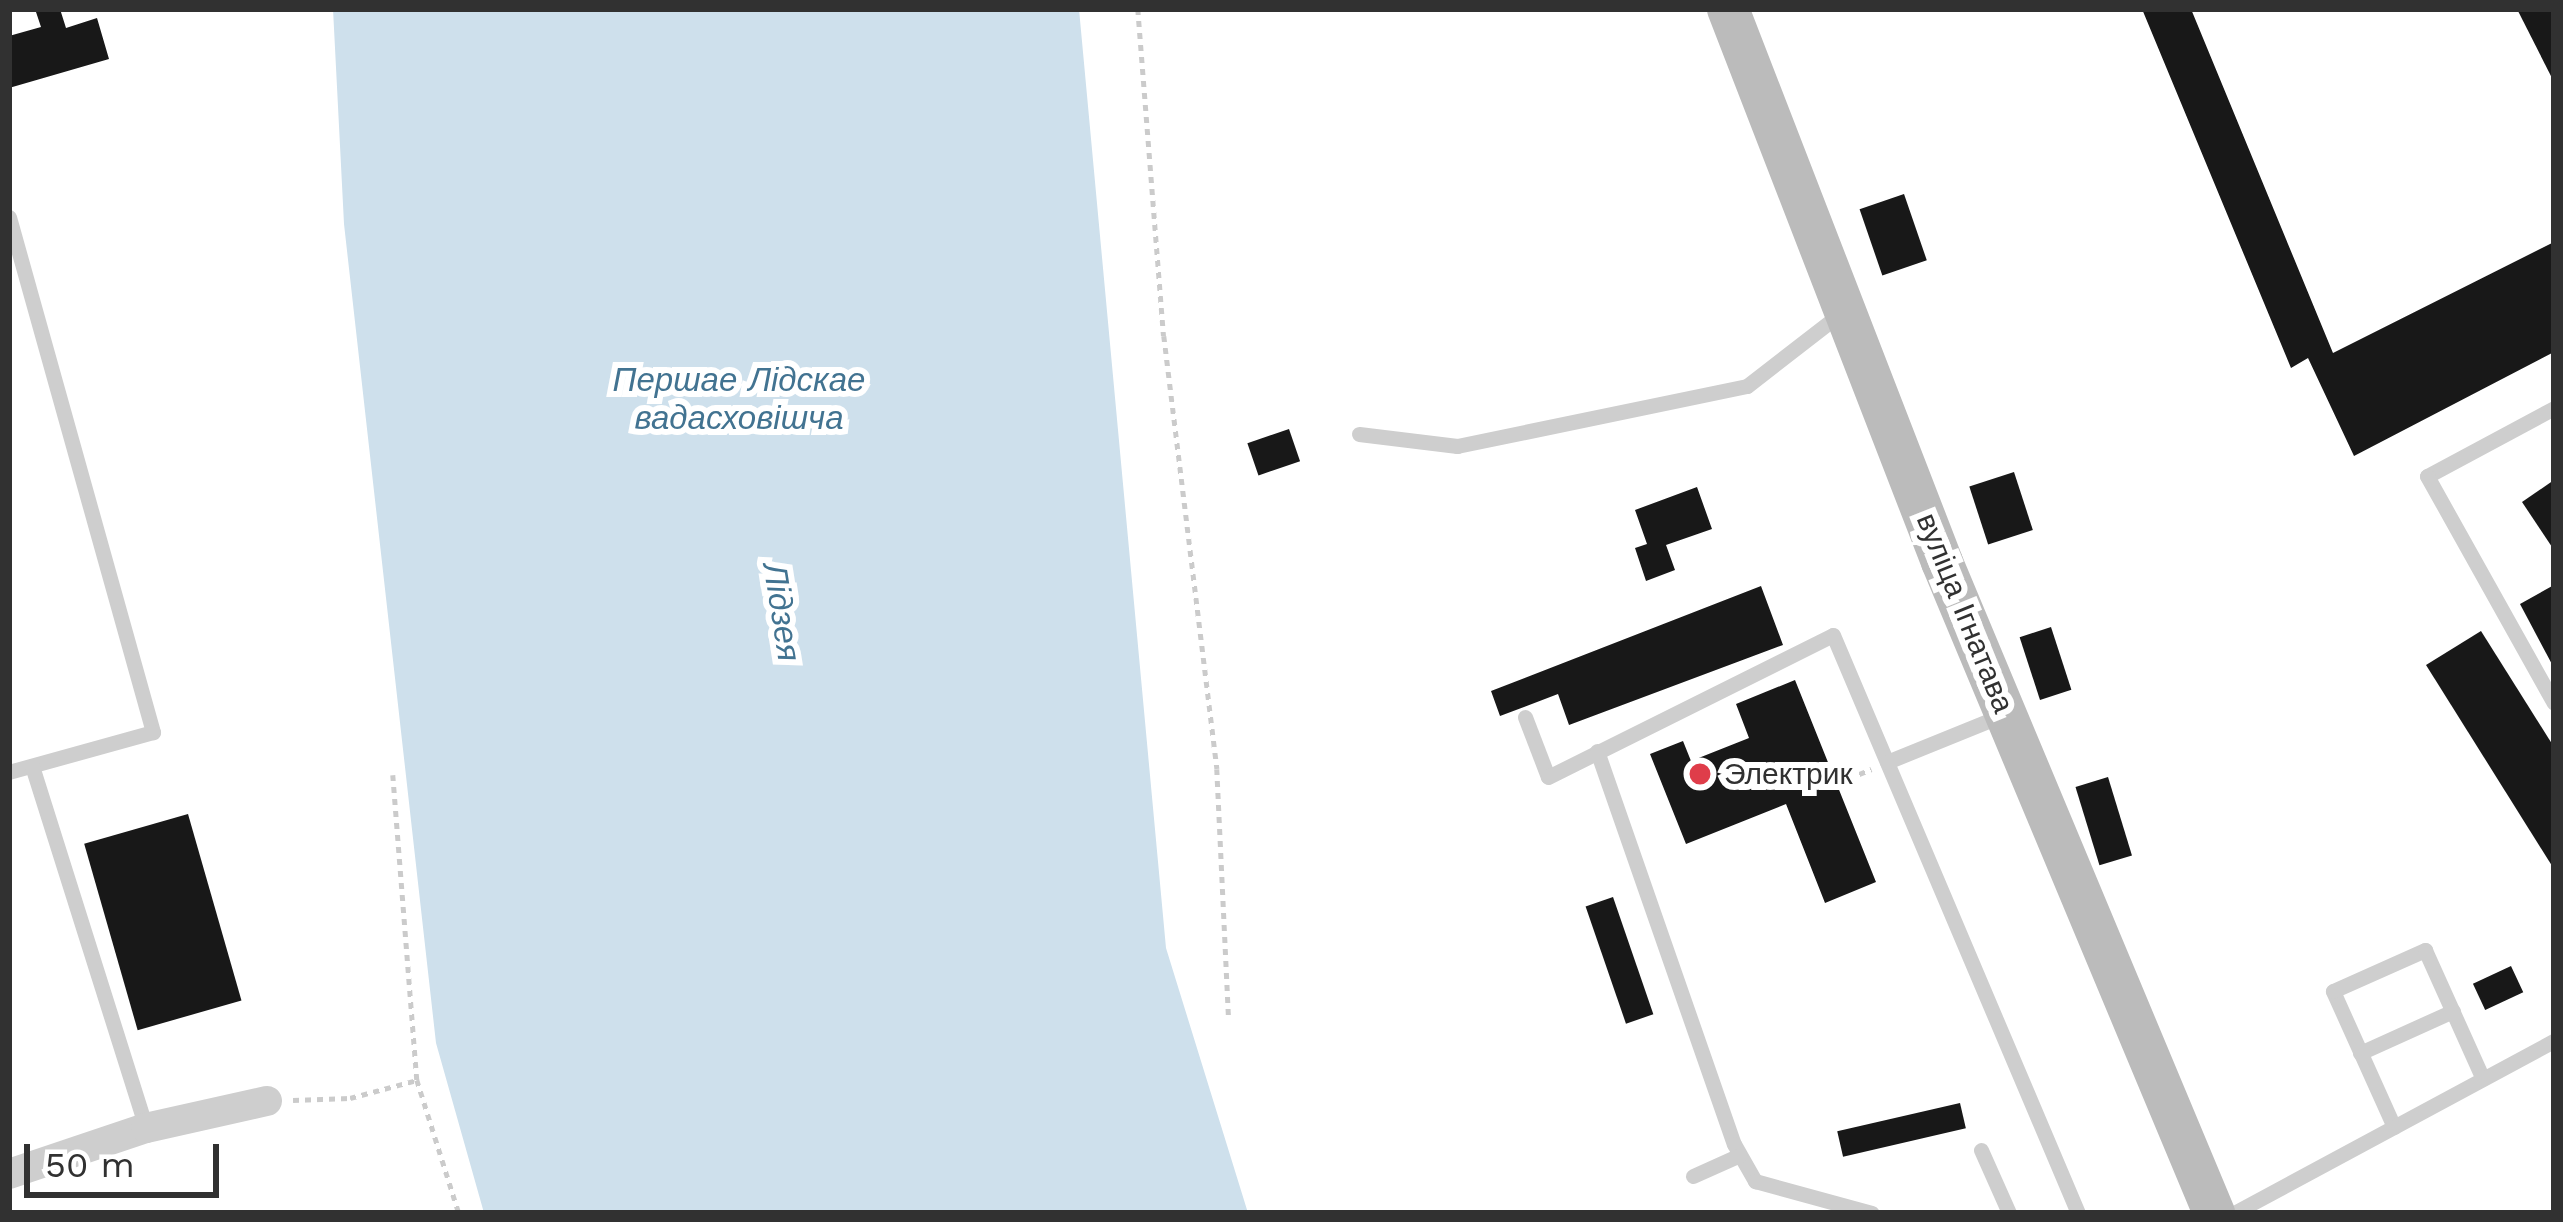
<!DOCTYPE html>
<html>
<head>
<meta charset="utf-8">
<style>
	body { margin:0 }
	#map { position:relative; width:2563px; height:1222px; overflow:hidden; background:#fff; font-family:"Work Sans",sans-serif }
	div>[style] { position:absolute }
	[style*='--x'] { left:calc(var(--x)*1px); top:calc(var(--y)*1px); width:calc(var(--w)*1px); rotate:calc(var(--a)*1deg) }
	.water>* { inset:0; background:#cee0ec }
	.building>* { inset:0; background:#181818; transform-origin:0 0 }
	.path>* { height:4.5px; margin-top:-2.25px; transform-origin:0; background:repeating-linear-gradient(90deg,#cbcbcb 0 6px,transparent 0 12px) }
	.lane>* { height:15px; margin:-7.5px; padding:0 7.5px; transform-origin:7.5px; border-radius:7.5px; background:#cecece }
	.street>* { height:30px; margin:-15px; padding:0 15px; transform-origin:15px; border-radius:15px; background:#cecece }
	.secondary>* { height:42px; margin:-21px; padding:0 21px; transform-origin:21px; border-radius:21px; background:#bbb }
	.dots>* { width:33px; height:33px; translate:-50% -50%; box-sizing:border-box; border:6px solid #fff; border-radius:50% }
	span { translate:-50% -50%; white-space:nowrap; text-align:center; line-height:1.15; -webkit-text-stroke:12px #fff; paint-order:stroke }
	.street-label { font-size:30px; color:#313131 }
	.poi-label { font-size:30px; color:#313131 }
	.left { translate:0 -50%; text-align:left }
	.water-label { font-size:33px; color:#427391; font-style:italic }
	.frame { position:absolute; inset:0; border:12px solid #313131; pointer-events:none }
	.scale { position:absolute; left:24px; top:1144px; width:195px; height:54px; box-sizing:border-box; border:6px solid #313131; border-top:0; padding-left:15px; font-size:36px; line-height:42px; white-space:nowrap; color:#313131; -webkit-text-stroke:9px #fff; paint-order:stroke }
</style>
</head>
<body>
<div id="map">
	<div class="water">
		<div style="clip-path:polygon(333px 9px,1079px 9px,1166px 948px,1248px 1213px,484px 1213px,436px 1043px,344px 224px)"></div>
	</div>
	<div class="building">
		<div style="clip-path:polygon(35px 9px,60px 9px,66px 28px,97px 18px,109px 59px,9px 88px,9px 36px,41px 27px)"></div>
		<div style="clip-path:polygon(2142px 9px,2191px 9px,2333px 353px,2554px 242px,2554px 352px,2354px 456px,2308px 358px,2291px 368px)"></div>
		<div style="clip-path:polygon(2517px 9px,2554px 9px,2554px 82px)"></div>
		<div style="left:1904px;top:194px;width:70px;height:47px;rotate:71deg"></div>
		<div style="left:1289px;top:429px;width:34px;height:44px;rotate:71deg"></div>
		<div style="left:2014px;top:472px;width:61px;height:47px;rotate:72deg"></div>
		<div style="clip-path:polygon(2554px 480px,2554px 550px,2522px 502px)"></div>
		<div style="clip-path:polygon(1697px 487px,1712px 529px,1666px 545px,1675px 570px,1646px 581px,1635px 548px,1647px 544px,1635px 510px)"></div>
		<div style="clip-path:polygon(2554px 585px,2554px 668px,2520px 604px)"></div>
		<div style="clip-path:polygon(1761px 586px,1783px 645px,1569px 725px,1558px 694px,1500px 716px,1491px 691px)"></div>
		<div style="left:2051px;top:627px;width:66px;height:33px;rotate:72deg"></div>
		<div style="clip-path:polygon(2481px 631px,2554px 747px,2554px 869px,2426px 665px)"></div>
		<div style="clip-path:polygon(1795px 680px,1876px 882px,1825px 903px,1786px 804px,1686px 844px,1650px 754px,1683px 741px,1691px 761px,1749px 738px,1736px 704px)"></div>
		<div style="left:2108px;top:777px;width:82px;height:34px;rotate:73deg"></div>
		<div style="left:188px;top:814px;width:194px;height:108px;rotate:74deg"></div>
		<div style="left:1613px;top:897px;width:124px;height:29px;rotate:71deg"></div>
		<div style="left:2511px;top:966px;width:29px;height:42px;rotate:65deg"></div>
		<div style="left:1960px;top:1103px;width:26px;height:126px;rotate:77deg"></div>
	</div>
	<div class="path">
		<div style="--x:1138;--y:9;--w:328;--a:85.5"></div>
		<div style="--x:1164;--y:336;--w:436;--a:83"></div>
		<div style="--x:1217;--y:769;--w:250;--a:87.3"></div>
		<div style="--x:393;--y:775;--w:306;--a:85.5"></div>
		<div style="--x:417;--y:1080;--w:139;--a:72.5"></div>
		<div style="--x:1837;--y:783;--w:37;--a:-22"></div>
		<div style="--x:293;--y:1100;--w:57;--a:-2"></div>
		<div style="--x:350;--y:1098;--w:69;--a:-15"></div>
	</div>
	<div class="lane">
		<div style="--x:9;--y:217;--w:535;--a:74.38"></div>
		<div style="--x:153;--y:732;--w:149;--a:164.5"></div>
		<div style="--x:2554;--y:408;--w:144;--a:151.8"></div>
		<div style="--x:2427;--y:476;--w:260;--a:60.8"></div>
		<div style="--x:1359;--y:434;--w:99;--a:7"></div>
		<div style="--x:1457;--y:446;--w:296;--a:-11.7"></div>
		<div style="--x:1747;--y:386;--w:119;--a:-37.8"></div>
		<div style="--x:1525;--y:717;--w:64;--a:69"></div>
		<div style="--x:1548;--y:777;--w:318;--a:-26.5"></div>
		<div style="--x:1833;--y:635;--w:628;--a:67.03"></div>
		<div style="--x:1597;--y:751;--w:416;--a:70.8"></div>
		<div style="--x:1734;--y:1144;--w:43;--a:60.4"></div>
		<div style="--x:1755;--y:1181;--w:121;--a:15.3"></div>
		<div style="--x:1887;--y:762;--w:125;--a:-22.1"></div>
		<div style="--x:32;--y:766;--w:380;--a:72.5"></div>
		<div style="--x:2360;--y:1053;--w:102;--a:-24.3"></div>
		<div style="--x:2394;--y:1127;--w:149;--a:-114.2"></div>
		<div style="--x:2333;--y:991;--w:101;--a:-24"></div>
		<div style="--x:2425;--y:950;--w:141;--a:65.8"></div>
		<div style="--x:1981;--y:1150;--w:69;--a:66"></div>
		<div style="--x:1693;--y:1176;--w:51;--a:-24.1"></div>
		<div style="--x:2234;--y:1213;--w:363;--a:-28.3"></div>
	</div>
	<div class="street">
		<div style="--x:9;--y:1174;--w:145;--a:-18.6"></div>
		<div style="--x:146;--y:1128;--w:124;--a:-12.6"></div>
	</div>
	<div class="secondary">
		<div style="--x:1728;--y:9;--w:593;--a:68.84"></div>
		<div style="--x:1942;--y:562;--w:706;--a:67.32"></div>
	</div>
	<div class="dots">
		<div style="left:1700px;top:774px;background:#df3d4a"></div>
	</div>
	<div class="street-label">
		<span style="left:1965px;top:613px;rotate:68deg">вуліца Ігнатава</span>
	</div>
	<div class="poi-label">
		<span class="left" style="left:1724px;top:774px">Электрик</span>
	</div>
	<div class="water-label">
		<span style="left:739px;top:399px">Першае Лідскае<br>вадасховішча</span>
		<span style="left:782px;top:612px;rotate:81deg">Лідзея</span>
	</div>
	<div class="frame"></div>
	<div class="scale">50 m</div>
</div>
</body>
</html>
